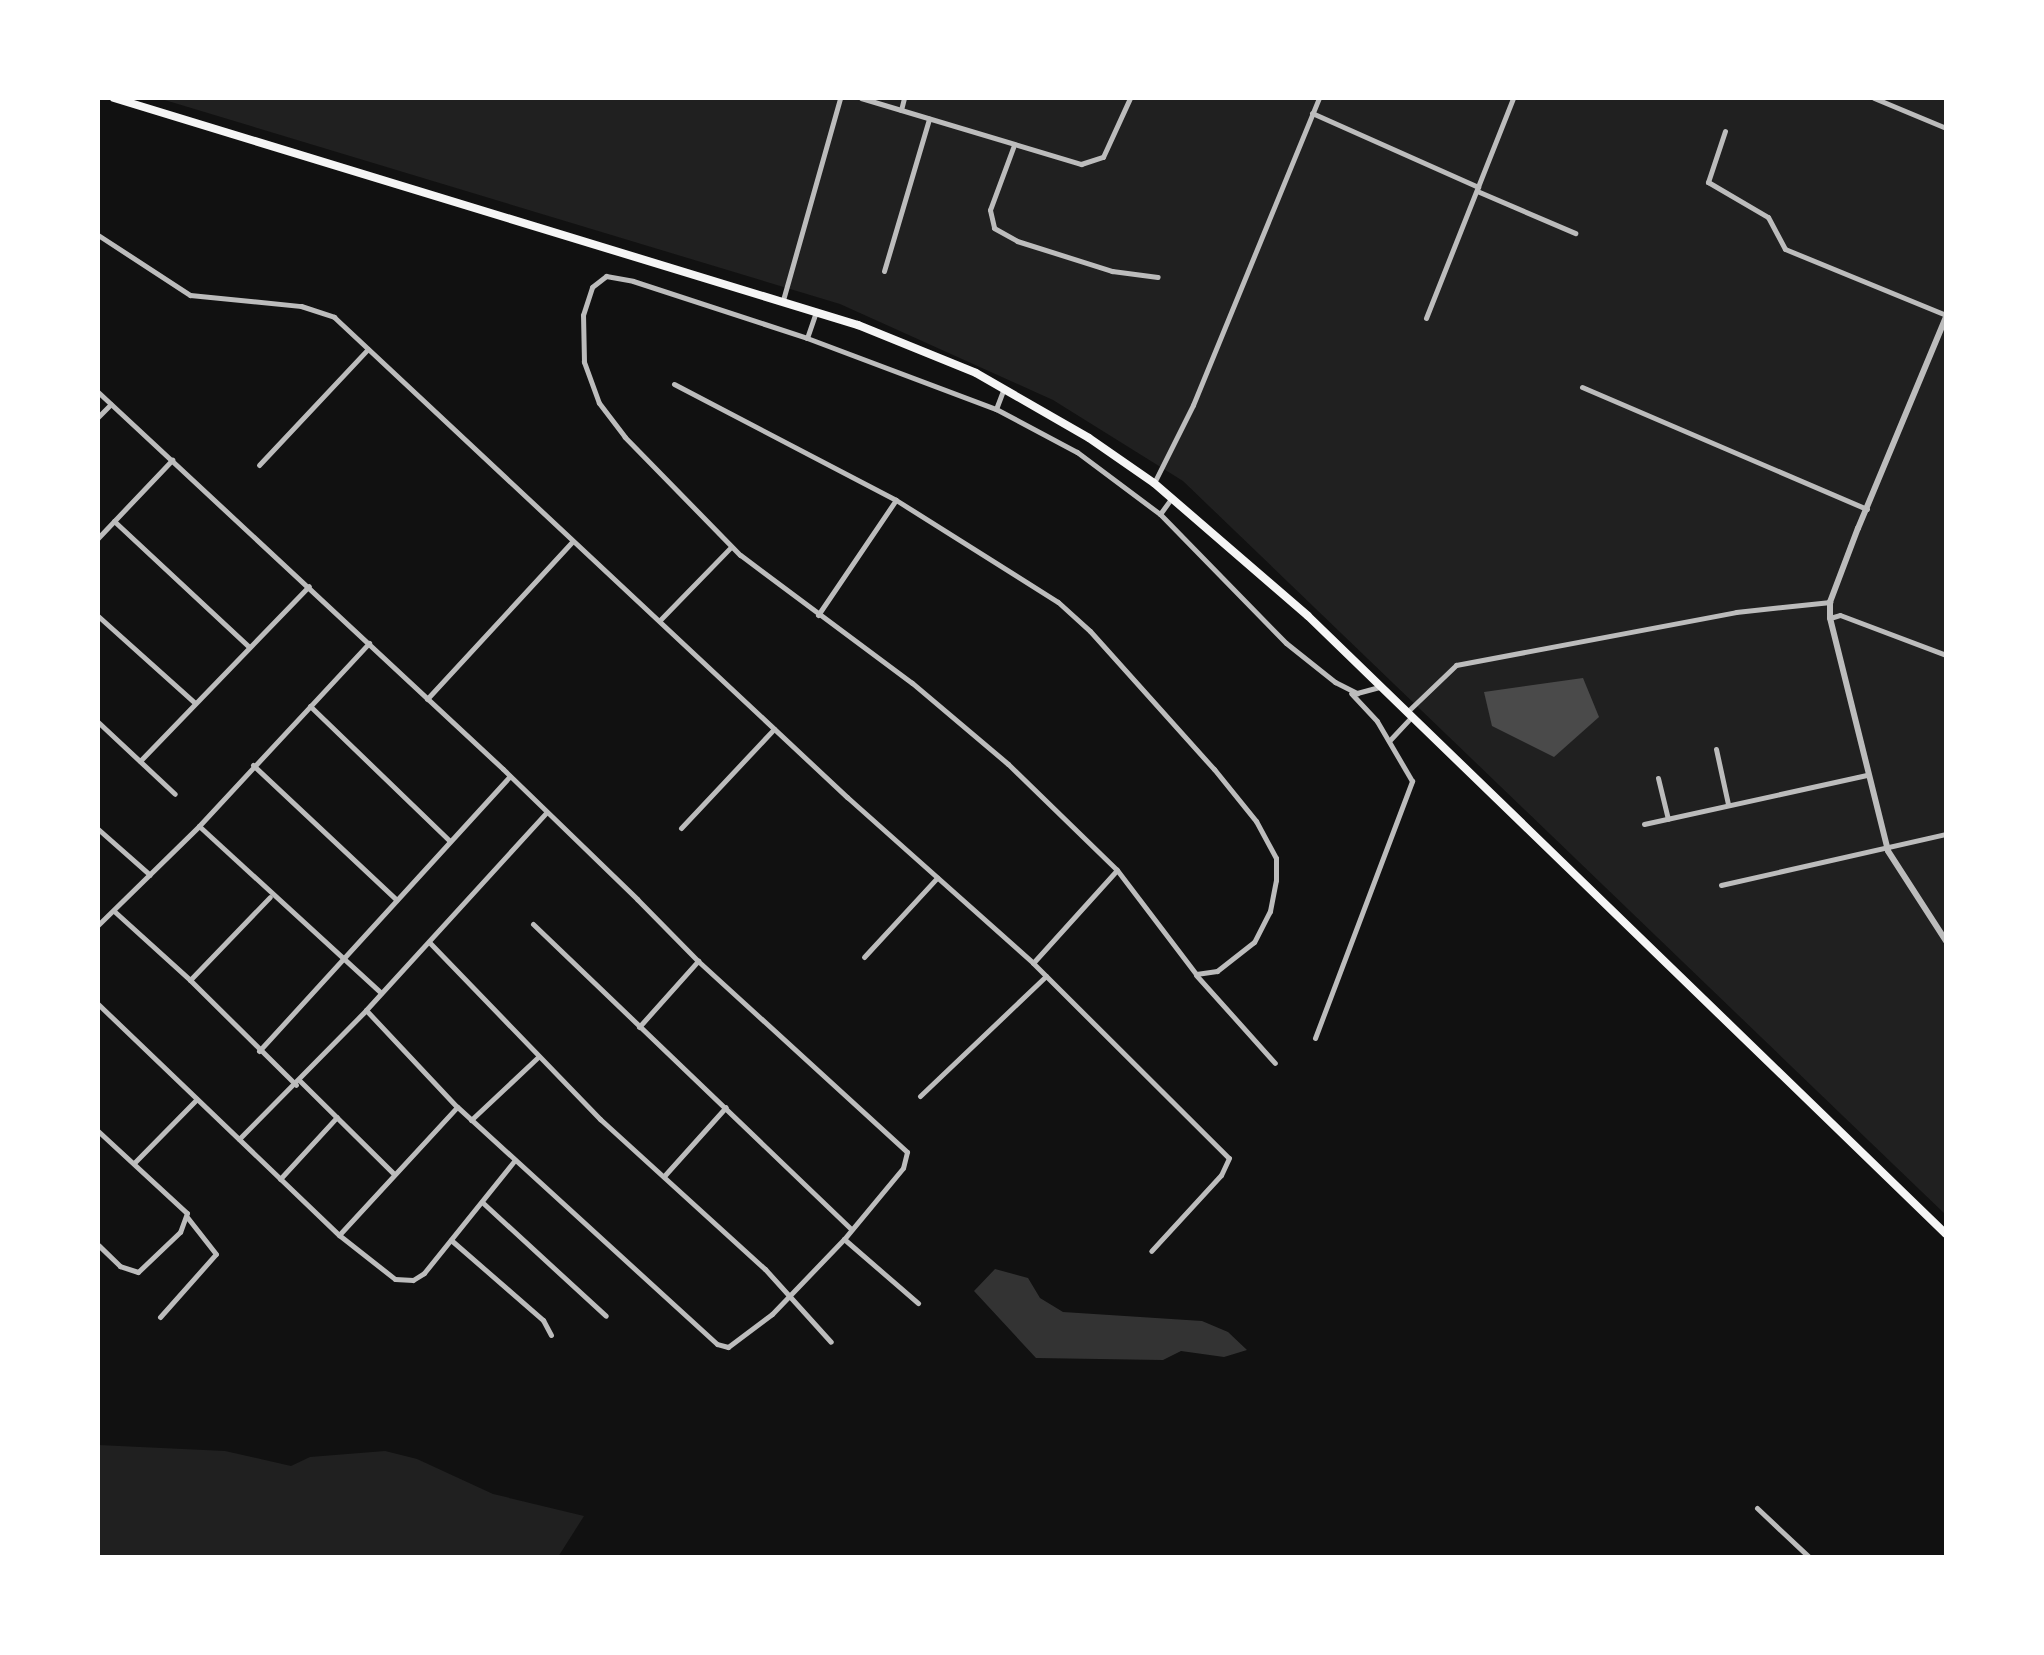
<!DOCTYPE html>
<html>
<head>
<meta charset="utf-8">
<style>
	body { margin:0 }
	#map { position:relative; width:2044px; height:1655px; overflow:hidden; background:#111; font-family:"Exo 2",sans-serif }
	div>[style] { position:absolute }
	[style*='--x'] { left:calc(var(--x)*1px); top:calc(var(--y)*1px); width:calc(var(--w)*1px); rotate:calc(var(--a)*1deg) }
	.green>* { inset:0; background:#202020 }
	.water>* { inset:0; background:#333 }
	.building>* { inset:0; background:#4a4a4a }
	.minor>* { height:5px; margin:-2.5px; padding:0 2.5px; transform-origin:2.5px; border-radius:2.5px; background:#bcbcbc }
	.tertiary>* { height:6px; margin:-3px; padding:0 3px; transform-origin:3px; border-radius:3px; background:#bcbcbc }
	.primary>* { height:8px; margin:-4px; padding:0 4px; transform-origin:4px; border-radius:4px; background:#f5f5f5 }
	span { translate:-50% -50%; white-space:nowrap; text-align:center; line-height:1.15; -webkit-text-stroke:7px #fff; paint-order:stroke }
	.frame { position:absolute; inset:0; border:100px solid #fff; pointer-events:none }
</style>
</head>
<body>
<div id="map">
	<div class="green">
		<div style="clip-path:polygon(158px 98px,1946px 98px,1946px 1215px,1183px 481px,1053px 400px,840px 304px)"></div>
		<div style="clip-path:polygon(98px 1445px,225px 1451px,291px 1466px,310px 1457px,385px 1451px,417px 1459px,493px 1494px,584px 1516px,558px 1557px,98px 1557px)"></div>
	</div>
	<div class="water">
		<div style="clip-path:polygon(995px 1269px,1028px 1278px,1040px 1298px,1063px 1312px,1202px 1321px,1228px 1332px,1247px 1350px,1224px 1357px,1181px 1351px,1163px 1360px,1036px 1358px,974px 1291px)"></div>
	</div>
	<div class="building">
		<div style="clip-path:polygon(1583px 678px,1599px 717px,1554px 757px,1492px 726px,1484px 692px)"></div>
	</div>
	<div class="minor">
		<div style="--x:861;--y:98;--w:230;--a:16.7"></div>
		<div style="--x:1081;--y:164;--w:23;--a:-18"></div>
		<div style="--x:1103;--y:157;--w:65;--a:-65.4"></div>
		<div style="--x:1874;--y:98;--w:78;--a:22.6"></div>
		<div style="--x:901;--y:110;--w:12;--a:-76"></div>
		<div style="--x:1312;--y:113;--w:182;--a:24"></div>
		<div style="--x:1725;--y:131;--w:54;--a:108.4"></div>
		<div style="--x:1708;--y:182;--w:69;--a:30.3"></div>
		<div style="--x:1768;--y:217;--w:36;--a:62"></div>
		<div style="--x:1785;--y:249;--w:174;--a:22.3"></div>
		<div style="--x:1014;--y:145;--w:69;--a:110.3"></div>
		<div style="--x:990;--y:210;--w:18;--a:77"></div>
		<div style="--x:994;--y:228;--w:26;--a:29"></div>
		<div style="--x:1017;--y:241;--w:100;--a:17.5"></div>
		<div style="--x:1112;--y:271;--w:46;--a:7.4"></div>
		<div style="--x:1477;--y:191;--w:107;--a:23.2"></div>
		<div style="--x:98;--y:235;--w:110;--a:33.1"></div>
		<div style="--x:190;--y:295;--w:112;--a:5.7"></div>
		<div style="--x:301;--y:306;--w:35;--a:18"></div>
		<div style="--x:334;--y:317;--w:703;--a:43.1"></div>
		<div style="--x:847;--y:797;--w:249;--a:41.7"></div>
		<div style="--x:1033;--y:963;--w:276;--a:44.9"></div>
		<div style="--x:1229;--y:1158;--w:19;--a:115"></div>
		<div style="--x:1221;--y:1175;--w:103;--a:132.6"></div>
		<div style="--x:884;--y:271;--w:159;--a:-73.5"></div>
		<div style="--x:783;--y:300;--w:210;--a:-74.2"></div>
		<div style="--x:1426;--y:318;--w:237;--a:-68.4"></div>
		<div style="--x:807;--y:338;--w:28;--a:-71"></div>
		<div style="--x:674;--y:384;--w:250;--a:27.6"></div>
		<div style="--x:896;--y:500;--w:191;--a:32.2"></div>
		<div style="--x:1058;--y:602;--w:43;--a:42.2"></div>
		<div style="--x:1090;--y:631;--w:186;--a:48.1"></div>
		<div style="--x:1214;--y:769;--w:67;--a:51.1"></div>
		<div style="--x:1256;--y:821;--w:42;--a:61.6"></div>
		<div style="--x:1276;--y:858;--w:22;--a:90"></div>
		<div style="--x:1276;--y:880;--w:32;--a:101"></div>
		<div style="--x:1270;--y:911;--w:35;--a:117"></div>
		<div style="--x:1254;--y:942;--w:47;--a:141.9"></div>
		<div style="--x:1217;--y:971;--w:21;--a:172"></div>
		<div style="--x:1196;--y:974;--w:131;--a:-127.2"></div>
		<div style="--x:1117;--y:870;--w:152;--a:-135.8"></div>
		<div style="--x:1008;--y:764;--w:126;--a:-139.8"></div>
		<div style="--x:912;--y:683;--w:214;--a:-143.3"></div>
		<div style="--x:740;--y:555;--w:165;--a:-134.3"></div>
		<div style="--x:625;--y:437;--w:43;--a:-127.4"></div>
		<div style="--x:599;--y:403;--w:44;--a:-110.1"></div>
		<div style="--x:584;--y:362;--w:47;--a:-91.2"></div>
		<div style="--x:583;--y:315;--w:29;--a:-72"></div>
		<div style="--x:592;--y:287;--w:18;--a:-38"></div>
		<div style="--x:606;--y:276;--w:27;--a:10"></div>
		<div style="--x:633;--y:281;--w:183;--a:18.1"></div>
		<div style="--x:807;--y:338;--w:202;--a:20.6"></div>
		<div style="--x:996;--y:409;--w:92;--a:28"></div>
		<div style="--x:1077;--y:452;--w:104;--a:36.8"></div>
		<div style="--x:1160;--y:514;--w:180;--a:45.7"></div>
		<div style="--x:1286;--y:643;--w:63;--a:38.5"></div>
		<div style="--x:1335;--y:682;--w:25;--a:27"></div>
		<div style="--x:1357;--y:693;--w:24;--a:-15"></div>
		<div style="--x:1582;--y:387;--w:310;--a:23.2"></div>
		<div style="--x:98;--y:392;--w:553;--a:42.95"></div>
		<div style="--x:503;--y:769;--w:187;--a:44.1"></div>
		<div style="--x:637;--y:899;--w:87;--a:45.5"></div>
		<div style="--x:698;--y:961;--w:283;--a:42.4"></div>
		<div style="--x:907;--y:1152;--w:16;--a:104"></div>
		<div style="--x:903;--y:1168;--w:92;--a:129.7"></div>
		<div style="--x:844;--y:1239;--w:104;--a:133.8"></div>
		<div style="--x:772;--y:1314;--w:55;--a:143.1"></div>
		<div style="--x:728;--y:1347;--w:11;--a:-165"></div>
		<div style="--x:717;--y:1344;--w:352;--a:-137.6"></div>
		<div style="--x:457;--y:1107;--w:133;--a:-133.2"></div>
		<div style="--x:366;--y:1010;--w:268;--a:-47.6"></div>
		<div style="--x:996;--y:409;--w:22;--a:-69"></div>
		<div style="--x:98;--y:417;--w:18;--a:-45"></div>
		<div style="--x:259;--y:465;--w:159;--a:-46.8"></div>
		<div style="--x:1154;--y:483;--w:87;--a:-63.4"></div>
		<div style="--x:1193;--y:405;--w:332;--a:-67.7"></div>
		<div style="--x:1160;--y:514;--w:19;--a:-54"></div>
		<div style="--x:114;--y:521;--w:185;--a:43"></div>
		<div style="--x:98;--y:538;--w:108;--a:-46.5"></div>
		<div style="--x:818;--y:615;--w:139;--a:-55.9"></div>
		<div style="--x:98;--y:616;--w:129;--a:41.9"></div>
		<div style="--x:1830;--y:618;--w:10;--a:-17"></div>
		<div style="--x:1840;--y:615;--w:113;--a:20.7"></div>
		<div style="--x:660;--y:620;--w:102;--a:-45.8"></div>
		<div style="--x:427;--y:699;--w:215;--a:-47.3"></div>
		<div style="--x:310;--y:706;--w:194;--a:44"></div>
		<div style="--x:1407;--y:712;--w:68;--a:-43.8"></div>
		<div style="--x:1456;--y:665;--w:285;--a:-10.7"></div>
		<div style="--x:1736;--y:612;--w:95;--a:-6.1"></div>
		<div style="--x:98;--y:722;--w:105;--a:43.1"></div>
		<div style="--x:1389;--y:741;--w:33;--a:-47"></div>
		<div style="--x:1716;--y:749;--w:56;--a:77.7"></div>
		<div style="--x:140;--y:761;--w:243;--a:-46"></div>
		<div style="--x:253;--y:765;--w:197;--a:43.2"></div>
		<div style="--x:1658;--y:778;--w:42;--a:76.3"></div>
		<div style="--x:1644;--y:824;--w:228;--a:-12.4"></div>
		<div style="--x:199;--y:826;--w:247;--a:42.5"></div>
		<div style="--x:681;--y:828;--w:136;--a:-46.8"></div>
		<div style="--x:98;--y:829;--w:69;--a:41.5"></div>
		<div style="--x:1721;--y:885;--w:231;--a:-12.8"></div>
		<div style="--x:114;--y:911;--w:103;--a:42.2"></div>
		<div style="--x:190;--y:980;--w:115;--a:-46.1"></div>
		<div style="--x:533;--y:924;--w:441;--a:43.8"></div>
		<div style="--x:98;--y:925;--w:141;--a:-44.4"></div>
		<div style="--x:199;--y:826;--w:250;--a:-47.1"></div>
		<div style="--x:430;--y:943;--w:245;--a:46"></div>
		<div style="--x:600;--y:1119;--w:223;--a:42.3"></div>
		<div style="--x:765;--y:1269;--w:98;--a:47.9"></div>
		<div style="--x:864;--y:957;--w:108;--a:-47.3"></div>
		<div style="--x:1033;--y:963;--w:125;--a:-47.9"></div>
		<div style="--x:1196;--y:975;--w:118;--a:48.1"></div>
		<div style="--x:190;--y:980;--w:149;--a:44.7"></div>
		<div style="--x:98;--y:1004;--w:334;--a:43.8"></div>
		<div style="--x:339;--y:1235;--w:174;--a:-47.3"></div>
		<div style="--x:639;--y:1027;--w:89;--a:-48.2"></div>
		<div style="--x:1315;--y:1038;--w:275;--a:-69.3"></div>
		<div style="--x:1412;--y:781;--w:69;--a:-120.3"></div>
		<div style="--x:1377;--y:721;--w:38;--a:-133"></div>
		<div style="--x:259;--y:1051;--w:372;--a:-47.6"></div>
		<div style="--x:300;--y:1081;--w:131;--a:44.7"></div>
		<div style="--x:920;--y:1096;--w:174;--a:-43.6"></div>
		<div style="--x:471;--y:1120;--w:92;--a:-43.2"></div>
		<div style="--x:98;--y:1131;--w:121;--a:42.7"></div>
		<div style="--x:187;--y:1213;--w:20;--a:110"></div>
		<div style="--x:180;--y:1232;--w:58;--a:136.4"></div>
		<div style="--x:138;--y:1272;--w:19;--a:-162"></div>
		<div style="--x:120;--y:1266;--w:30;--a:-136"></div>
		<div style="--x:239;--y:1139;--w:181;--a:-45.4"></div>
		<div style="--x:135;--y:1162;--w:88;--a:-45.5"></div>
		<div style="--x:665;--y:1175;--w:91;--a:-48.1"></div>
		<div style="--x:280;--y:1179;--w:84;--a:-47.4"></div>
		<div style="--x:482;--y:1202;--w:168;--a:42.6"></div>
		<div style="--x:339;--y:1235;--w:71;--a:38.2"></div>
		<div style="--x:395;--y:1279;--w:18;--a:3"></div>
		<div style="--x:413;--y:1280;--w:13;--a:-32"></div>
		<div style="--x:424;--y:1273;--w:145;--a:-51.2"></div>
		<div style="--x:844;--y:1239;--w:98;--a:40.9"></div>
		<div style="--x:451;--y:1240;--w:122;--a:41"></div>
		<div style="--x:543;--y:1320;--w:17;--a:62"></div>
		<div style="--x:160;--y:1317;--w:84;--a:-48.4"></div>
		<div style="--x:216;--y:1254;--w:47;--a:-128.1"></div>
		<div style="--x:1757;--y:1508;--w:71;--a:43.3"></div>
	</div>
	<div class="tertiary">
		<div style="--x:1946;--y:317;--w:229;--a:112.6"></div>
		<div style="--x:1858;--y:528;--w:79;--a:110.7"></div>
		<div style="--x:1830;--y:602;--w:16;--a:90"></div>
		<div style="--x:1830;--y:618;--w:240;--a:76"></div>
		<div style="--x:1888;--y:851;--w:107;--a:57.2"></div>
	</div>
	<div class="primary">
		<div style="--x:114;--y:98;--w:778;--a:16.97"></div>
		<div style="--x:858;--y:325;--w:127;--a:22.1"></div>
		<div style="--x:976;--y:373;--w:130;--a:29.9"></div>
		<div style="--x:1089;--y:438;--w:79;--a:34.7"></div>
		<div style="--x:1154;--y:483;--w:203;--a:40.8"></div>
		<div style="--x:1308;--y:616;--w:888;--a:44.09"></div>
	</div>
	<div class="frame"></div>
</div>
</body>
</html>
